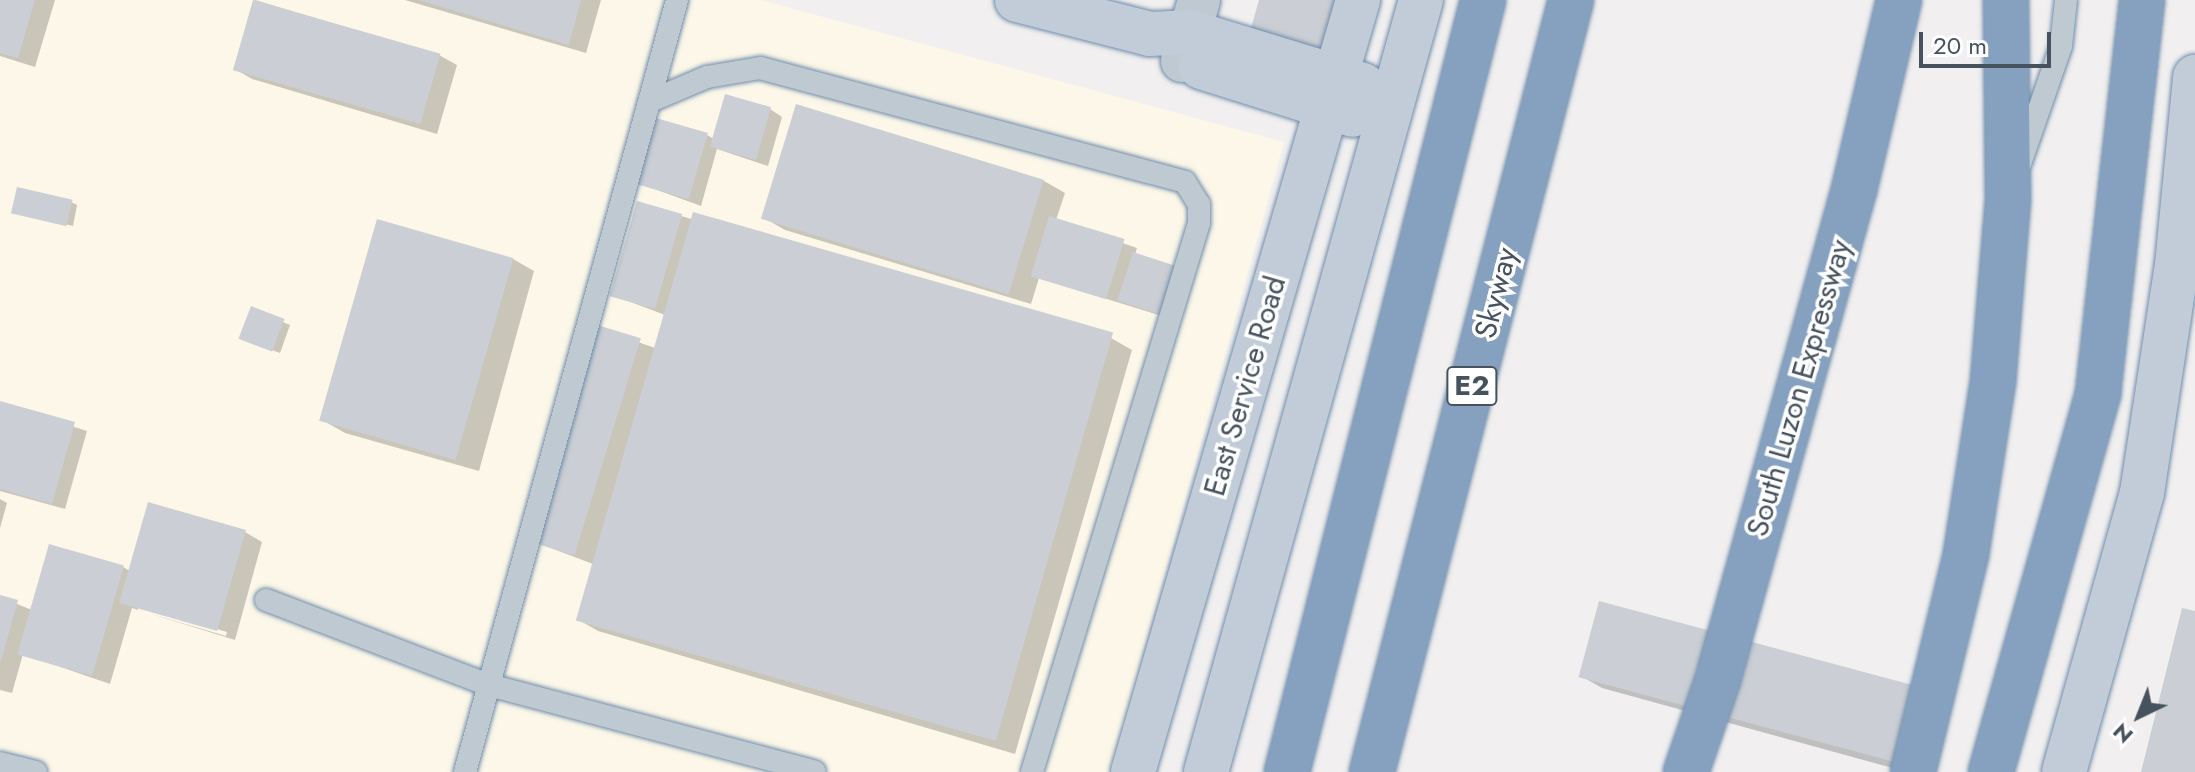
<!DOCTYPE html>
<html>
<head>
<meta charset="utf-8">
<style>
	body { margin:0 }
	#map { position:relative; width:2195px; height:772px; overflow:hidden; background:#f1efef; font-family:Jost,sans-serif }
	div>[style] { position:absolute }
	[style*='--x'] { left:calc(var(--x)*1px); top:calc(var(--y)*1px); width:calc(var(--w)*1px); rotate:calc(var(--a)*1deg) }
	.commercial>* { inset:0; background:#fcf7e8 }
	.shadow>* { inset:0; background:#0003 }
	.building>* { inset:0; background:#cbced4; transform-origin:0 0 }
	.roads { filter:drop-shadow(0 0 2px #708cab) drop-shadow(0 0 2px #708cab) }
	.lane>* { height:22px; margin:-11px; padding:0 11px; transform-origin:11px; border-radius:11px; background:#bfc9d1 }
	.street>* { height:42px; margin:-21px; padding:0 21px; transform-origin:21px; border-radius:21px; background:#bfc9d1 }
	.secondary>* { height:44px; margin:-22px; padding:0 22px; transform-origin:22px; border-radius:22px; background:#c1ccd8 }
	.highway>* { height:44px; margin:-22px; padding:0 22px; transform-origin:22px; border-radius:22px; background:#85a1bf }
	span { translate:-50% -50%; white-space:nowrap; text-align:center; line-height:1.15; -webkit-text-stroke:7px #fff; paint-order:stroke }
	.shield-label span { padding:2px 6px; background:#fff; border:2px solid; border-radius:6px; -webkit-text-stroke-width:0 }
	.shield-label { font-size:28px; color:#46525d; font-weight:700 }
	.street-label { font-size:30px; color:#46525d }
	.north { position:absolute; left:2099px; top:676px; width:80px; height:80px; -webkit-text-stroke:6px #fff; paint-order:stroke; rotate:223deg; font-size:22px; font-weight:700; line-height:32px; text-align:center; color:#46525d }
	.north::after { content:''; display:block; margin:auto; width:28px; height:36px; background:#46525d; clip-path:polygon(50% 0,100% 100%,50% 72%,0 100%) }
	.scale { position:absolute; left:1919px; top:32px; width:132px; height:36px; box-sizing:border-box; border:4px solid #46525d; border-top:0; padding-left:10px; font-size:24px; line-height:28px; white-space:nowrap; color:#46525d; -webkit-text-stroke:6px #fff; paint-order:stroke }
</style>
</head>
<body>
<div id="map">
	<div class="commercial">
		<div style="clip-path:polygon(0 0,761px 0,1284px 142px,1110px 772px,0 772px)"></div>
	</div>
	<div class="shadow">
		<div style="clip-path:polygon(0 0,55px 0,35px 67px,0 56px)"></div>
		<div style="clip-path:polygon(255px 0,439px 55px,457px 65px,437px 134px,252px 79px,235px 69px)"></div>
		<div style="clip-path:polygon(405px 0,601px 0,586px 53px)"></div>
		<div style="clip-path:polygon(797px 107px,1044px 181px,1065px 193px,1056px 220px,1137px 248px,1135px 255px,1178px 321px,1039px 278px,1031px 304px,785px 230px,764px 218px)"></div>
		<div style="clip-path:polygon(770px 109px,782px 117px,768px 166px,717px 149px,701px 206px,638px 183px,707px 135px,714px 139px)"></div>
		<div style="clip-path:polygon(71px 202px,77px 205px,73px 226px,17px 212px)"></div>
		<div style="clip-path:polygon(681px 216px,1111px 338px,1132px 350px,1015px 754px,598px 631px,577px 619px,593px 564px,532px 541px,595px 327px,655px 348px,665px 315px,612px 295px)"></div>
		<div style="clip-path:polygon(513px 259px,534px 271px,479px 471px,345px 433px,324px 421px)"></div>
		<div style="clip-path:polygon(252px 309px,290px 325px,280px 353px,247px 341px)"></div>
		<div style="clip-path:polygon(0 403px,87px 431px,65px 509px,0 491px)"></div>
		<div style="clip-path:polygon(0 499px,7px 503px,0 528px)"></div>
		<div style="clip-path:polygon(evenodd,245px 532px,262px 542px,235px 640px,132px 608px,110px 684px,23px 654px,12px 693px,0 690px,0 597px,32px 610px,123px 567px,130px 571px,245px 532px,138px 606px,227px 632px,226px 636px,138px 610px,138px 606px)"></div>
		<div style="clip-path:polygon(1581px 676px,1923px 691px,1907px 772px,1602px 688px)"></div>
	</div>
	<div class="building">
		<div style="clip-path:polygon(0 0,35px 0,18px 58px,0 53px)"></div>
		<div style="left:253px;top:0;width:195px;height:73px;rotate:16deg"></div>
		<div style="clip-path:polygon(419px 0,581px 0,569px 45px)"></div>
		<div style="clip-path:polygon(1259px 0,1336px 0,1321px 50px,1251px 28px)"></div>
		<div style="left:725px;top:94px;width:48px;height:55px;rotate:16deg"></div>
		<div style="left:796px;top:104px;width:259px;height:120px;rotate:17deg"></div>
		<div style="left:656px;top:118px;width:54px;height:69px;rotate:16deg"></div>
		<div style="left:17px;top:187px;width:57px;height:27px;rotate:13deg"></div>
		<div style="left:637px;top:201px;width:47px;height:99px;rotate:16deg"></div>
		<div style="left:693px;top:212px;width:437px;height:425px;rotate:16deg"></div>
		<div style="left:1049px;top:216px;width:79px;height:63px;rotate:17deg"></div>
		<div style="left:377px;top:219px;width:142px;height:210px;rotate:16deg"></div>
		<div style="left:1133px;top:252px;width:49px;height:51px;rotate:18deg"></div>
		<div style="left:251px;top:306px;width:36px;height:35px;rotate:21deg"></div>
		<div style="left:594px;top:324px;width:49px;height:227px;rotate:17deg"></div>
		<div style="clip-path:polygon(0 401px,75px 422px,52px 504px,0 489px)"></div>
		<div style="left:148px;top:502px;width:102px;height:105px;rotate:16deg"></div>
		<div style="left:49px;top:544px;width:78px;height:115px;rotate:16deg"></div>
		<div style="clip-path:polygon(0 595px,18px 600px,1px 661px,0 660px)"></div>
		<div style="left:1599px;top:601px;width:337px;height:79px;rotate:15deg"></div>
		<div style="clip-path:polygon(2182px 608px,2195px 611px,2195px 772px,2141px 772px)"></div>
	</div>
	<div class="roads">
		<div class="lane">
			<div style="--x:653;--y:100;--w:59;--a:-23.1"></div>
			<div style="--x:707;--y:77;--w:54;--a:-9.6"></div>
			<div style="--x:760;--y:68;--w:440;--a:15"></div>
			<div style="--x:1185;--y:182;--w:26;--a:58"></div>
			<div style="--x:1199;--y:204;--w:19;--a:90"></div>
			<div style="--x:1199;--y:223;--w:574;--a:106.92"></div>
			<div style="--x:2020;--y:164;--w:125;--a:-70.8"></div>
			<div style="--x:2061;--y:46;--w:46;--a:-83.8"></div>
			<div style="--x:266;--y:600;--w:239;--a:20.9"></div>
			<div style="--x:489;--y:685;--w:337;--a:14.9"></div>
			<div style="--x:0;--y:763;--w:37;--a:14"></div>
			<div style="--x:465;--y:772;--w:801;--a:-74.64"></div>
		</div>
		<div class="street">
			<div style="--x:1182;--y:61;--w:63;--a:-74.4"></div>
		</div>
		<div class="secondary">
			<div style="--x:1017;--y:0;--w:137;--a:14.3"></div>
			<div style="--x:1150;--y:34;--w:40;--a:-2.9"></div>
			<div style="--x:1190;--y:32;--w:181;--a:17"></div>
			<div style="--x:1201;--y:67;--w:159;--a:17.5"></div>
			<div style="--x:1133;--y:772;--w:804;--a:-73.75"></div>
			<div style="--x:1206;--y:772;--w:801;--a:-74.44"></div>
			<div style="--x:2064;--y:772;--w:290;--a:-74.4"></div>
			<div style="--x:2142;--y:493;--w:231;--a:-81.3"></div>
			<div style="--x:2177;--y:265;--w:189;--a:-84.5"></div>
		</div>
		<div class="highway">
			<div style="--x:1287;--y:772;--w:796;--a:-75.75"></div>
			<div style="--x:1372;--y:772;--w:797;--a:-75.55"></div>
			<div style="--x:1686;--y:772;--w:98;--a:-71"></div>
			<div style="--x:1718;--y:679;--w:508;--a:-74.46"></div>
			<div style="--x:1854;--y:190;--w:195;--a:-76.7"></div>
			<div style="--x:1913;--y:772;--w:224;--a:-76.3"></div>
			<div style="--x:1966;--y:554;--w:174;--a:-81.1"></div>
			<div style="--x:1993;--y:382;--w:184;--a:-85.3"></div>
			<div style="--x:2008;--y:199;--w:199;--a:-90.6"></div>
			<div style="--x:1991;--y:772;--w:394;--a:-74.2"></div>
			<div style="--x:2098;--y:393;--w:395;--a:-83.6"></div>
		</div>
	</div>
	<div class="shield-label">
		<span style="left:1472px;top:386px">E2</span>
	</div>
	<div class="street-label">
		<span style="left:1496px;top:293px;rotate:-76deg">Skyway</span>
		<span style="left:1245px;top:386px;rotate:-74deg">East Service Road</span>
		<span style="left:1799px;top:388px;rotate:-74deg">South Luzon Expressway</span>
	</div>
	<div class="north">N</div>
	<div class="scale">20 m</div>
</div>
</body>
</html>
